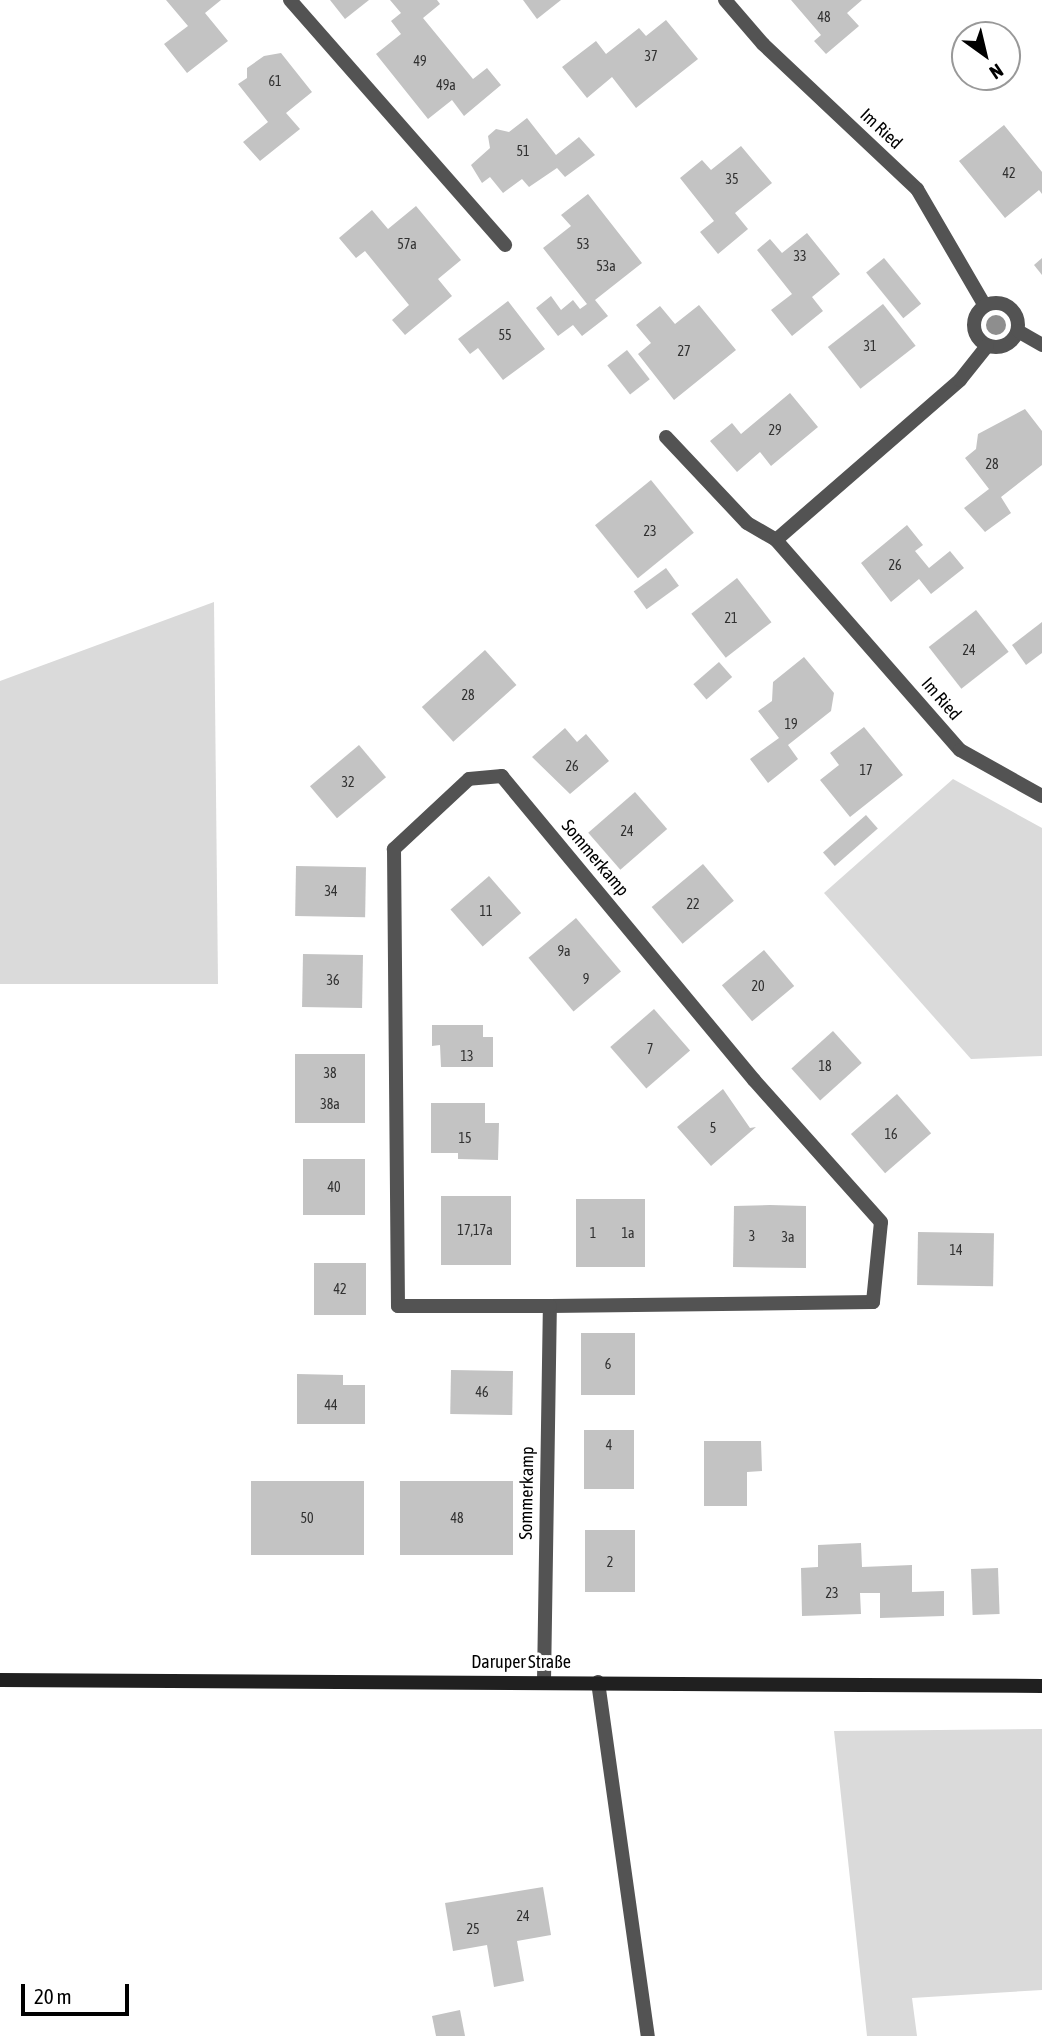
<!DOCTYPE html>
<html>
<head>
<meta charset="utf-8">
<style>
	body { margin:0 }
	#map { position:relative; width:1042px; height:2036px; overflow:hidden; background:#fff; font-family:"Asap Condensed",sans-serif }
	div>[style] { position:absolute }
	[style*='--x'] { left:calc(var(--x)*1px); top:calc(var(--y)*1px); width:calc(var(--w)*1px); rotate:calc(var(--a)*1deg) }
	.green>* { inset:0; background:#dadada }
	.building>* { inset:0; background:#c3c3c3; transform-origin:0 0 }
	.street>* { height:14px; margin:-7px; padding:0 7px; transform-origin:7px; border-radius:7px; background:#535353 }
	.street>.ring { margin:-7px; padding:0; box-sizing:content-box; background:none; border:14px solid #535353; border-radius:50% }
	.secondary>* { height:14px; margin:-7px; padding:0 7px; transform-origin:7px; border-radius:7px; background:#202020 }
	.trees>* { width:20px; height:20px; margin:-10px; border-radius:50%; background:#8e8e8e }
	span { translate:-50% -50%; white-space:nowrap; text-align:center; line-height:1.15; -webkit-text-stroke:6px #fff; paint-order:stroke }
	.number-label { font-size:14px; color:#313131 }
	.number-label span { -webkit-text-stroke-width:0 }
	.street-label { font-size:18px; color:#000 }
	.north { position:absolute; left:951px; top:21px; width:70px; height:70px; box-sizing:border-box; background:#fff; border:2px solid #999; border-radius:50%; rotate:146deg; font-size:19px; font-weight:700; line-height:28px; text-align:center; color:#000 }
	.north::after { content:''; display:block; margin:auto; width:24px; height:32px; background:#000; clip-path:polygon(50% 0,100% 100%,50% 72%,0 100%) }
	.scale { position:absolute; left:21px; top:1984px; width:108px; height:32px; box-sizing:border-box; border:4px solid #000; border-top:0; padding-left:9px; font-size:21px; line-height:24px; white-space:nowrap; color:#000; -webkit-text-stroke:5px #fff; paint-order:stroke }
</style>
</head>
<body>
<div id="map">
	<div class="green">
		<div style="clip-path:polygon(214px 602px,218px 984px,0 984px,0 681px)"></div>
		<div style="clip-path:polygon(953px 779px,1042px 828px,1042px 1056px,971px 1059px,824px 893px)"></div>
		<div style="clip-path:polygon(1042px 1729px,1042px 1990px,912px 1998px,917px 2036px,867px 2036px,834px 1731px)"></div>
	</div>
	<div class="building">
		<div style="clip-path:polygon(166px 0,221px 0,205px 13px,228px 41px,187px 73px,164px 44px,188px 26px)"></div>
		<div style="clip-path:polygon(330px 0,369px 0,345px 19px)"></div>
		<div style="clip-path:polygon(390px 0,437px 0,440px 4px,423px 18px,473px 79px,487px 68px,501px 85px,464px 116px,452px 100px,428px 119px,376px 54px,401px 34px,391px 21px,401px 13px)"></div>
		<div style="clip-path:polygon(523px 0,561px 0,537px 19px)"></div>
		<div style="clip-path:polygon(791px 0,862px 0,847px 13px,859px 26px,826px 54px,814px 41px,821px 35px)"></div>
		<div style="clip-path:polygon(666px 20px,698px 59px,636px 108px,612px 77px,587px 98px,562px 67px,596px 41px,606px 54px,639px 28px,646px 36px)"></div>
		<div style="clip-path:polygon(281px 53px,312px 92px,286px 113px,300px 129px,260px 161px,243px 142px,268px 122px,238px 84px,247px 78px,247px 68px,264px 56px)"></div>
		<div style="clip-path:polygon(527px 118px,556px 155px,579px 137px,595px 155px,565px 177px,557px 168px,529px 187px,522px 179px,503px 193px,490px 177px,482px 183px,471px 165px,490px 148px,488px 136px,496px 129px,509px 132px)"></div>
		<div style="clip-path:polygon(1004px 125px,1042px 172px,1042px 194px,1039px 190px,1005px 218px,959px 161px)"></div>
		<div style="clip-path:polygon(741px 146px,772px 183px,735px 213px,748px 229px,718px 254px,700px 232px,714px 221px,680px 178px,702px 160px,711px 170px)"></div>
		<div style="clip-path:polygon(588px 194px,642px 263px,595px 300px,608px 316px,582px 336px,573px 325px,558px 336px,536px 308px,551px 296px,561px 310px,573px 300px,580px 309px,587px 304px,543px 248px,571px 226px,561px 215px)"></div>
		<div style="clip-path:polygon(416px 206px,461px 260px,438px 279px,452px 296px,405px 335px,392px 320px,409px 305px,365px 251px,356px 258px,339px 238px,372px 210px,388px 229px)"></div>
		<div style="clip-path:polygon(807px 233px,840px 274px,812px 297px,823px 311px,792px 336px,771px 310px,792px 294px,757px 250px,770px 239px,782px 253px)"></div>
		<div style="left:884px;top:258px;width:59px;height:23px;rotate:51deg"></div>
		<div style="clip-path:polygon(1042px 258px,1042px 275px,1034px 265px)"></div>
		<div style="clip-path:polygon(508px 301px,545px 349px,503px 380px,478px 348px,470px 354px,458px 339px)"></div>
		<div style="left:883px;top:304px;width:53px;height:70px;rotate:52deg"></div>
		<div style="clip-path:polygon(699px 305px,736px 350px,674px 400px,638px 354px,651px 343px,636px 325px,660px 306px,675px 324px)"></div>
		<div style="left:627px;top:350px;width:37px;height:25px;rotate:52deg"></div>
		<div style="clip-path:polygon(790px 393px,818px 427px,771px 466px,760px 452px,737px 472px,710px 441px,732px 423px,741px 434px)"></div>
		<div style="clip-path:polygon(1025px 409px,1042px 431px,1042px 465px,1001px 497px,1011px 513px,985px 532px,964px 508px,989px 489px,965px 458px,976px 449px,978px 434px)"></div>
		<div style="left:651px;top:480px;width:68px;height:72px;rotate:51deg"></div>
		<div style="clip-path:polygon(907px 525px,923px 545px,915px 551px,929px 568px,950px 551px,964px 568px,931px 594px,919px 579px,891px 602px,861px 563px)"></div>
		<div style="left:666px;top:568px;width:22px;height:40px;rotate:54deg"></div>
		<div style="left:737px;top:578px;width:56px;height:58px;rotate:52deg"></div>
		<div style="left:976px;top:610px;width:53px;height:60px;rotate:52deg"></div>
		<div style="clip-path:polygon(1042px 622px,1042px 653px,1026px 665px,1012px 645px)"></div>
		<div style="left:485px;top:650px;width:47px;height:85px;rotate:48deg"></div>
		<div style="clip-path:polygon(804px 657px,834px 693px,831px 711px,788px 745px,798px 759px,768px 783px,750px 759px,779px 738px,758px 711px,772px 701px,773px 682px)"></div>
		<div style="left:719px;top:662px;width:20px;height:34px;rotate:49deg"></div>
		<div style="clip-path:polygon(864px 727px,903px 775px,850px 817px,820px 780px,839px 765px,830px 753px)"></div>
		<div style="clip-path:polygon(565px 728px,577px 742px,586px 734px,609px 761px,570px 794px,532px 757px)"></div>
		<div style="left:359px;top:745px;width:42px;height:64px;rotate:50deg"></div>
		<div style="left:635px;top:792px;width:49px;height:62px;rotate:49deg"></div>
		<div style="left:866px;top:815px;width:18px;height:57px;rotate:49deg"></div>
		<div style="left:703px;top:864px;width:48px;height:67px;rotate:50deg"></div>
		<div style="left:296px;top:866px;width:70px;height:50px;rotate:1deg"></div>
		<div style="left:489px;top:876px;width:49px;height:51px;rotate:49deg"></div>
		<div style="left:576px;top:918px;width:70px;height:62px;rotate:50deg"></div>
		<div style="left:764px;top:950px;width:47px;height:55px;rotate:50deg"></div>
		<div style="left:303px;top:954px;width:60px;height:53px;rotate:1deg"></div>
		<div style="left:654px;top:1009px;width:55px;height:58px;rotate:49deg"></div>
		<div style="clip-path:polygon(432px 1025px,483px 1025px,483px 1037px,493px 1037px,493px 1067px,441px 1067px,440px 1045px,432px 1046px)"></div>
		<div style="left:833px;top:1031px;width:43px;height:56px;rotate:48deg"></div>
		<div style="left:295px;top:1054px;width:70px;height:69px"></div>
		<div style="clip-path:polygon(723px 1089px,750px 1128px,756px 1127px,711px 1166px,677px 1127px)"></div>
		<div style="left:897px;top:1094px;width:52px;height:61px;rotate:49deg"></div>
		<div style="clip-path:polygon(431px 1103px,485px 1103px,485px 1123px,499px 1123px,498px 1160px,458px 1159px,458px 1153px,431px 1153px)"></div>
		<div style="left:303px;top:1159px;width:62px;height:56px"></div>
		<div style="left:441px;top:1196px;width:70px;height:69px"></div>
		<div style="left:576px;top:1199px;width:69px;height:68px"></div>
		<div style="clip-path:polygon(770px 1205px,806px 1206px,806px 1268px,733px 1267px,734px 1206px)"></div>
		<div style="left:918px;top:1232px;width:76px;height:53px;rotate:1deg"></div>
		<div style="left:314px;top:1263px;width:52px;height:52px"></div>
		<div style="left:581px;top:1333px;width:54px;height:62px"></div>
		<div style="left:451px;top:1370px;width:62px;height:44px;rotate:1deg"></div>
		<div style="clip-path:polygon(297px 1374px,343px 1375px,343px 1385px,365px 1385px,365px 1424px,297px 1424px)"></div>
		<div style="left:584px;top:1430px;width:50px;height:59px"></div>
		<div style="clip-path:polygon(704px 1441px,761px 1441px,762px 1471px,747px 1472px,747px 1506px,704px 1506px)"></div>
		<div style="left:251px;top:1481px;width:113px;height:74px"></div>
		<div style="left:400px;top:1481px;width:113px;height:74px"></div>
		<div style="left:585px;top:1530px;width:50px;height:62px"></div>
		<div style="clip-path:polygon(861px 1543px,862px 1567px,912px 1565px,912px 1592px,944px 1591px,944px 1616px,880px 1618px,880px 1593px,860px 1593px,861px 1614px,802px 1616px,801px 1568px,818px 1567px,818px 1545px)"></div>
		<div style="left:998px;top:1568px;width:46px;height:27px;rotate:88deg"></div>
		<div style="clip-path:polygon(543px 1887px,551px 1935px,517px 1941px,524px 1981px,494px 1987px,487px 1945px,453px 1951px,445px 1903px)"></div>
		<div style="clip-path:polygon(460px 2010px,465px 2036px,436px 2036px,432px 2016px)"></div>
	</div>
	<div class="street">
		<div style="--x:290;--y:0;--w:326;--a:48.7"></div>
		<div style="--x:725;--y:0;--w:58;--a:49.2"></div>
		<div style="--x:763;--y:44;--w:212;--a:43.3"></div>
		<div style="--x:917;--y:189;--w:135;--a:59.8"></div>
		<div class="ring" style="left:974px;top:303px;width:30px;height:30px"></div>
		<div style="--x:1018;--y:331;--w:28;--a:30"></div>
		<div style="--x:666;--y:437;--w:118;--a:46.7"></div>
		<div style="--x:747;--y:523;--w:34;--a:30"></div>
		<div style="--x:776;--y:540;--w:279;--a:48.8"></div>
		<div style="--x:960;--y:750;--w:94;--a:29.3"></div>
		<div style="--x:776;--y:540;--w:244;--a:-41"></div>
		<div style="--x:960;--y:380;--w:43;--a:-51.5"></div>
		<div style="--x:544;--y:1681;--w:375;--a:-89.1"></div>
		<div style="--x:550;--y:1306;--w:323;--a:-0.7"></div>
		<div style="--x:873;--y:1302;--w:80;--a:-84.3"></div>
		<div style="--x:881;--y:1222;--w:191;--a:-131.8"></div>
		<div style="--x:754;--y:1080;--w:395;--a:-129.7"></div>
		<div style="--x:502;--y:776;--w:33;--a:175"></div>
		<div style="--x:469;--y:779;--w:103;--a:137"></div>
		<div style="--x:394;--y:849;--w:457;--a:89.5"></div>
		<div style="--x:398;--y:1306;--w:152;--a:0"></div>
		<div style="--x:598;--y:1682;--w:358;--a:82"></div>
	</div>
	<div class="secondary">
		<div style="--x:0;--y:1680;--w:1042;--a:0.33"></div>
	</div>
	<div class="trees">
		<div style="left:996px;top:325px"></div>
	</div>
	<div class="number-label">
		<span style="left:824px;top:17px">48</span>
		<span style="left:651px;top:56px">37</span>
		<span style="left:420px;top:61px">49</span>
		<span style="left:275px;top:81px">61</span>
		<span style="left:446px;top:85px">49a</span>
		<span style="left:523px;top:151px">51</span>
		<span style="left:1009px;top:173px">42</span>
		<span style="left:732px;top:179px">35</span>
		<span style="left:407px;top:244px">57a</span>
		<span style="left:583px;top:244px">53</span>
		<span style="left:800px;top:256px">33</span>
		<span style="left:606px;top:266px">53a</span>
		<span style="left:505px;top:335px">55</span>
		<span style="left:870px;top:346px">31</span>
		<span style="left:684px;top:351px">27</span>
		<span style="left:775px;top:430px">29</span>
		<span style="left:992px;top:464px">28</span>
		<span style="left:650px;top:531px">23</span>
		<span style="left:895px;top:565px">26</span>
		<span style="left:731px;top:618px">21</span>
		<span style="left:969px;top:650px">24</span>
		<span style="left:468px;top:695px">28</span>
		<span style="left:791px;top:724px">19</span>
		<span style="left:572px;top:766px">26</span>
		<span style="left:866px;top:770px">17</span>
		<span style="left:348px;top:782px">32</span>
		<span style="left:627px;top:831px">24</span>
		<span style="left:331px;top:891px">34</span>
		<span style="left:693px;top:904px">22</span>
		<span style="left:486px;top:911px">11</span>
		<span style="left:564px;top:951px">9a</span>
		<span style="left:586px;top:979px">9</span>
		<span style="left:333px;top:980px">36</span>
		<span style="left:758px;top:986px">20</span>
		<span style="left:650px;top:1049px">7</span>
		<span style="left:467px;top:1056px">13</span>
		<span style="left:825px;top:1066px">18</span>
		<span style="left:330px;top:1073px">38</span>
		<span style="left:330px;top:1104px">38a</span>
		<span style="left:713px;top:1128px">5</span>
		<span style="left:891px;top:1134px">16</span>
		<span style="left:465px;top:1138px">15</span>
		<span style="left:334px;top:1187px">40</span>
		<span style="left:475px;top:1230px">17,17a</span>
		<span style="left:593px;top:1233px">1</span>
		<span style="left:628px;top:1233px">1a</span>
		<span style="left:752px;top:1236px">3</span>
		<span style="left:788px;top:1237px">3a</span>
		<span style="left:956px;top:1250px">14</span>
		<span style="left:340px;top:1289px">42</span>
		<span style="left:608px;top:1364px">6</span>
		<span style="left:482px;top:1392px">46</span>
		<span style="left:331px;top:1405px">44</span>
		<span style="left:609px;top:1445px">4</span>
		<span style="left:307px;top:1518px">50</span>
		<span style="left:457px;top:1518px">48</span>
		<span style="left:610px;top:1562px">2</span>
		<span style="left:832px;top:1593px">23</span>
		<span style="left:523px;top:1916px">24</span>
		<span style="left:473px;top:1929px">25</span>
	</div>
	<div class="street-label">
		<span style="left:881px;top:129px;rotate:43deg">Im Ried</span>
		<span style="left:941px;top:699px;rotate:49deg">Im Ried</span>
		<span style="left:595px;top:858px;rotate:50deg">Sommerkamp</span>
		<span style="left:527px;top:1493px;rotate:-89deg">Sommerkamp</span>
		<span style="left:521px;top:1662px">Daruper Straße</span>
	</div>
	<div class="north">N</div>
	<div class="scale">20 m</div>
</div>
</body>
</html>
